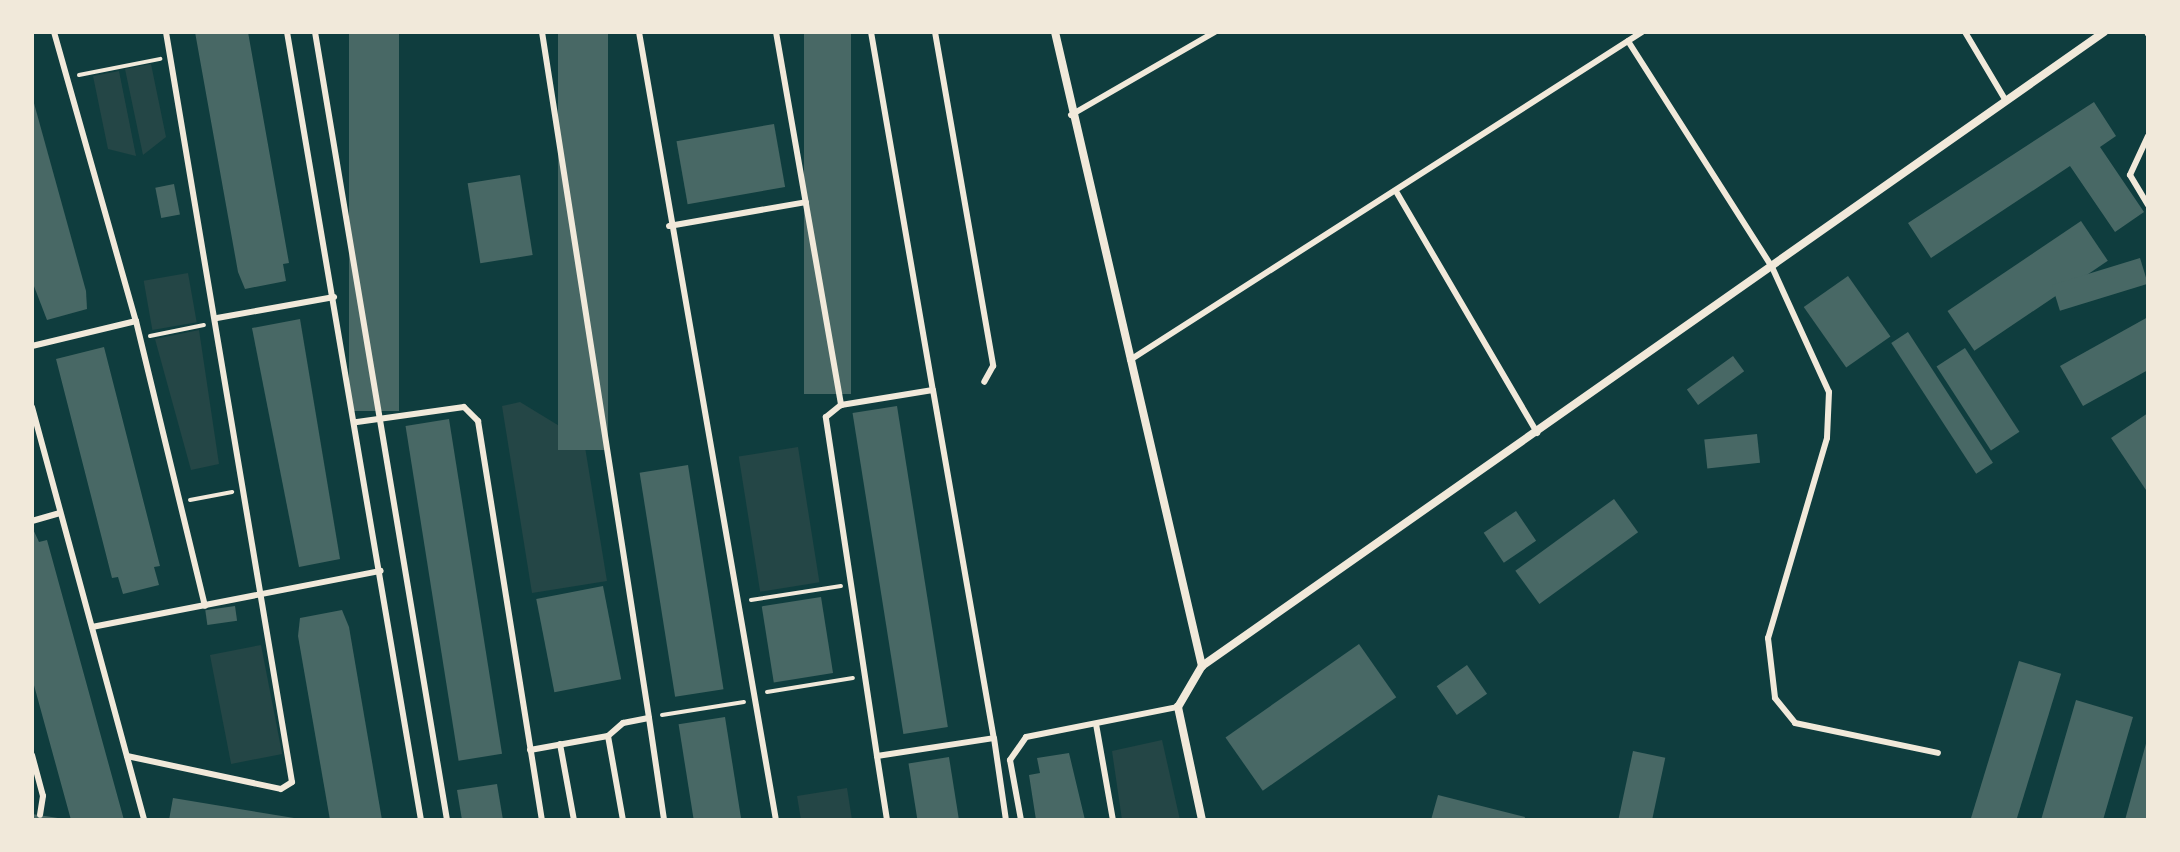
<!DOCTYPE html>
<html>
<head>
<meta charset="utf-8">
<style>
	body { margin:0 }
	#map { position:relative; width:2180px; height:852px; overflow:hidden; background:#0f3d3e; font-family:"Sofia Sans Condensed",sans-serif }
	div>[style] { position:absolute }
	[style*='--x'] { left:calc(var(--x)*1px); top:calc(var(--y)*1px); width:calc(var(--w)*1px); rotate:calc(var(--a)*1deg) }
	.green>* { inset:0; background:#244646; transform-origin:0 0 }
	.building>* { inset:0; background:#486865; transform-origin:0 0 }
	.path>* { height:4px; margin:-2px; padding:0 2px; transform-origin:2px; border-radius:2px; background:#f1e9da }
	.service>* { height:6px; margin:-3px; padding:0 3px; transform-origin:3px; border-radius:3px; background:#f1e9da }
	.minor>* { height:8px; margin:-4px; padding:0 4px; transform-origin:4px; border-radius:4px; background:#f1e9da }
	span { translate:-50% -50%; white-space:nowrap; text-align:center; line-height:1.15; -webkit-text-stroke:7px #f1e9da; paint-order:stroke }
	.frame { position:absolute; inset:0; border:34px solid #f1e9da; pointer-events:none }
</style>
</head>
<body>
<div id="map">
	<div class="green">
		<div style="clip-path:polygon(151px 64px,166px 137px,143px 155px,125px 69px)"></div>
		<div style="clip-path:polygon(119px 71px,136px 156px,108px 149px,93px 76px)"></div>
		<div style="left:188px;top:273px;width:50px;height:45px;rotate:80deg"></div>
		<div style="clip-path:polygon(199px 330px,219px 464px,191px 470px,155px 339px)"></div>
		<div style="clip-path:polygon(520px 402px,584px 441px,607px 581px,532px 593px,502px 406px)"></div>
		<div style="left:798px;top:447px;width:137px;height:60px;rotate:81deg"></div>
		<div style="left:261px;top:645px;width:111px;height:52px;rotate:79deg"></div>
		<div style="clip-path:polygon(1162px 740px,1180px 820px,1122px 820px,1112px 751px)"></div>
		<div style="clip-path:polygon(847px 788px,852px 820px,801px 820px,797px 796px)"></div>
	</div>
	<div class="building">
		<div style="clip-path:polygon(195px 32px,248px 32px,289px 263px,283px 264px,286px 281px,245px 289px,238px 272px)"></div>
		<div style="left:349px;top:32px;width:50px;height:379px"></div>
		<div style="left:558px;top:32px;width:50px;height:418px"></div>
		<div style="left:804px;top:32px;width:47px;height:362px"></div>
		<div style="clip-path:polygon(32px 96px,86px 291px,87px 309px,47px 320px,32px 281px)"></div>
		<div style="clip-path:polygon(2094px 102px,2116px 136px,2100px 147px,2144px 212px,2115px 232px,2070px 166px,1931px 258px,1908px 223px)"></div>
		<div style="left:774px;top:124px;width:64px;height:99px;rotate:80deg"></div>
		<div style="left:520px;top:175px;width:81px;height:53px;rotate:81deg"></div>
		<div style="left:174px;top:184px;width:31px;height:19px;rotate:79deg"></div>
		<div style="left:2081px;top:221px;width:48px;height:161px;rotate:56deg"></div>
		<div style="left:2140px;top:258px;width:27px;height:92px;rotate:73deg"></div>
		<div style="left:1848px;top:276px;width:74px;height:54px;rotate:55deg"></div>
		<div style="clip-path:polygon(2148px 317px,2148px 370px,2083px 406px,2060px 366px)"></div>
		<div style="clip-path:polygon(300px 319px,340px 559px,299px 567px,252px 328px)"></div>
		<div style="left:1908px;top:332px;width:156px;height:20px;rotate:57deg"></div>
		<div style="clip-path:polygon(104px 347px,160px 566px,154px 567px,159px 585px,123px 594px,118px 577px,112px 578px,56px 359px)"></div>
		<div style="left:1965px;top:348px;width:100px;height:34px;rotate:57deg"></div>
		<div style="left:1733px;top:356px;width:19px;height:57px;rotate:54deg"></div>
		<div style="left:897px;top:406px;width:325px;height:45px;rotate:81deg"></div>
		<div style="clip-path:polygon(2148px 413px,2148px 493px,2111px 438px)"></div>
		<div style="left:449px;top:419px;width:339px;height:44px;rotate:81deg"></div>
		<div style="left:1757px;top:434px;width:29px;height:53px;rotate:84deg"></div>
		<div style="left:688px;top:465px;width:227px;height:49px;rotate:81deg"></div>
		<div style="left:1614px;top:499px;width:41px;height:122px;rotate:54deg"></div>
		<div style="left:1516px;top:511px;width:36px;height:39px;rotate:56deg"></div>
		<div style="clip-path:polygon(32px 527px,39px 542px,47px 540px,124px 820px,71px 820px,32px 678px)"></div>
		<div style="left:603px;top:586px;width:95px;height:68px;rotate:79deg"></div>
		<div style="left:821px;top:597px;width:77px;height:60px;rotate:81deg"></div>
		<div style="left:235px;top:606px;width:15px;height:30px;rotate:82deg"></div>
		<div style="clip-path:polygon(342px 610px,349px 627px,382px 820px,330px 820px,298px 636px,300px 618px)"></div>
		<div style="left:1359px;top:644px;width:65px;height:163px;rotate:55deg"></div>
		<div style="left:2019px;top:661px;width:44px;height:166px;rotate:17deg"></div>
		<div style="left:1467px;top:665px;width:35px;height:37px;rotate:55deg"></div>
		<div style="clip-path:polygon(2076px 700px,2133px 717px,2103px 820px,2041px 820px)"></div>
		<div style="left:725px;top:717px;width:104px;height:47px;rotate:81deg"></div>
		<div style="clip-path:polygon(2147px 740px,2148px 820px,2125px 820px)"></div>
		<div style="left:1633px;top:751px;width:33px;height:71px;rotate:12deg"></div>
		<div style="clip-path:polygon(1069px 753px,1085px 820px,1036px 820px,1029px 775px,1040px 773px,1037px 758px)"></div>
		<div style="left:949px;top:757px;width:64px;height:41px;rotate:81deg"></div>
		<div style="clip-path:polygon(497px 784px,503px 820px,462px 820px,457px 790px)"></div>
		<div style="clip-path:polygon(1438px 795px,1525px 817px,1524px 820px,1431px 820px)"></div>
		<div style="clip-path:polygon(173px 798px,294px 818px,294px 820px,169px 820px)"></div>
		<div style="clip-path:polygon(32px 814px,58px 818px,58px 820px,32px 820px)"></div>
	</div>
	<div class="path">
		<div style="--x:79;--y:75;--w:83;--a:-11.2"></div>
		<div style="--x:150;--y:336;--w:55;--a:-11.5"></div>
		<div style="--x:190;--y:500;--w:43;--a:-10.8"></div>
		<div style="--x:751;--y:600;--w:91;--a:-8.8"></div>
		<div style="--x:767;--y:692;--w:87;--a:-9.2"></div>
		<div style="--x:662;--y:715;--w:83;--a:-9"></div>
	</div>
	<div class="service">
		<div style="--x:54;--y:32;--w:300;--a:74.2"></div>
		<div style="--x:136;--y:321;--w:293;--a:76.4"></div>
		<div style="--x:287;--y:32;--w:799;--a:80.35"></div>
		<div style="--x:315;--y:32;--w:799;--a:80.49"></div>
		<div style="--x:542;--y:32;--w:694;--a:81.13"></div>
		<div style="--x:639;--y:32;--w:800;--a:80.14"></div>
		<div style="--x:776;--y:32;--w:379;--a:80.1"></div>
		<div style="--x:871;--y:32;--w:363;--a:80.2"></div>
		<div style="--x:935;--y:32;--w:339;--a:80.1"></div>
		<div style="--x:993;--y:366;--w:18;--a:119"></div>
		<div style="--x:1965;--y:32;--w:80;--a:59.3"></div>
		<div style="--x:2147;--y:32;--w:2;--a:63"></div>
		<div style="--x:1628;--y:41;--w:268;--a:57.5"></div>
		<div style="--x:1772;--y:267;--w:137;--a:65.5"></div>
		<div style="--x:1829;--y:392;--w:46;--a:92.5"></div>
		<div style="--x:1827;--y:438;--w:209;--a:106.4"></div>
		<div style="--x:1768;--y:638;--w:60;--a:83.3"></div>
		<div style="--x:1775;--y:698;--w:32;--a:51"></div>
		<div style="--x:1795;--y:723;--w:146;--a:11.8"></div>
		<div style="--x:1071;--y:115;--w:166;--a:-30"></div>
		<div style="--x:2148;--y:136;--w:43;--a:114.8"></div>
		<div style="--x:2130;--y:175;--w:35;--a:59"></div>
		<div style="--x:1397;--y:193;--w:278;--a:59.7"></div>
		<div style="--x:669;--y:226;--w:139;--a:-9.9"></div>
		<div style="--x:217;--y:318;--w:119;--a:-10.2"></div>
		<div style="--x:32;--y:346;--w:107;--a:-13.5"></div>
		<div style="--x:1130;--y:360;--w:608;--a:-32.64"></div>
		<div style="--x:32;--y:407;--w:428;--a:74.8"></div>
		<div style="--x:357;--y:422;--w:108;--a:-8"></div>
		<div style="--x:464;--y:407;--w:20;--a:45"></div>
		<div style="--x:478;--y:421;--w:404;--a:80.9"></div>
		<div style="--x:32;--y:521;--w:29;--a:-16"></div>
		<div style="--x:92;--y:627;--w:294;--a:-11"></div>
		<div style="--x:1096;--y:724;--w:97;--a:80"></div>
		<div style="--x:608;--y:736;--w:85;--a:79.9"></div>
		<div style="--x:560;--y:744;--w:77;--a:79.6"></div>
		<div style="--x:530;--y:750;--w:79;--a:-10.2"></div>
		<div style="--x:608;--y:736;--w:20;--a:-41"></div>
		<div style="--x:623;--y:723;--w:26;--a:-11"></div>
		<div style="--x:649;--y:718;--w:103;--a:81.6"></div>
		<div style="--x:32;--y:755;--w:42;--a:75"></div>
		<div style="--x:43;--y:796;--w:19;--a:99"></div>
		<div style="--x:127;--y:756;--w:157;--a:12.1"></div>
		<div style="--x:281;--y:789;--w:13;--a:-32"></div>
		<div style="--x:292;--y:782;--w:761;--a:-99.54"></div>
		<div style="--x:877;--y:756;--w:343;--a:-98.6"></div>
		<div style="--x:826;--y:417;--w:19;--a:-39"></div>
		<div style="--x:841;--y:405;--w:93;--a:-9.3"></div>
		<div style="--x:933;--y:390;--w:353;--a:80.1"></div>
		<div style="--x:887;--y:820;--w:65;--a:-98.9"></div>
		<div style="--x:877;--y:756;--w:118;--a:-8.7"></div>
		<div style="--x:994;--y:738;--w:83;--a:81.7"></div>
		<div style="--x:1021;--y:820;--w:61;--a:-100.4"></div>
		<div style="--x:1010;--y:760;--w:28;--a:-55"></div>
		<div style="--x:1026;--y:737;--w:155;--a:-11.2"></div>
	</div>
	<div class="minor">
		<div style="--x:1055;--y:32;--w:651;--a:76.95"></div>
		<div style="--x:1202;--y:820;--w:116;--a:-102"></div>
		<div style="--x:1178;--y:707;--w:48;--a:-59.7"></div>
		<div style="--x:1202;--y:666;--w:1103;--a:-35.1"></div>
	</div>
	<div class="frame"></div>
</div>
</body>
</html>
